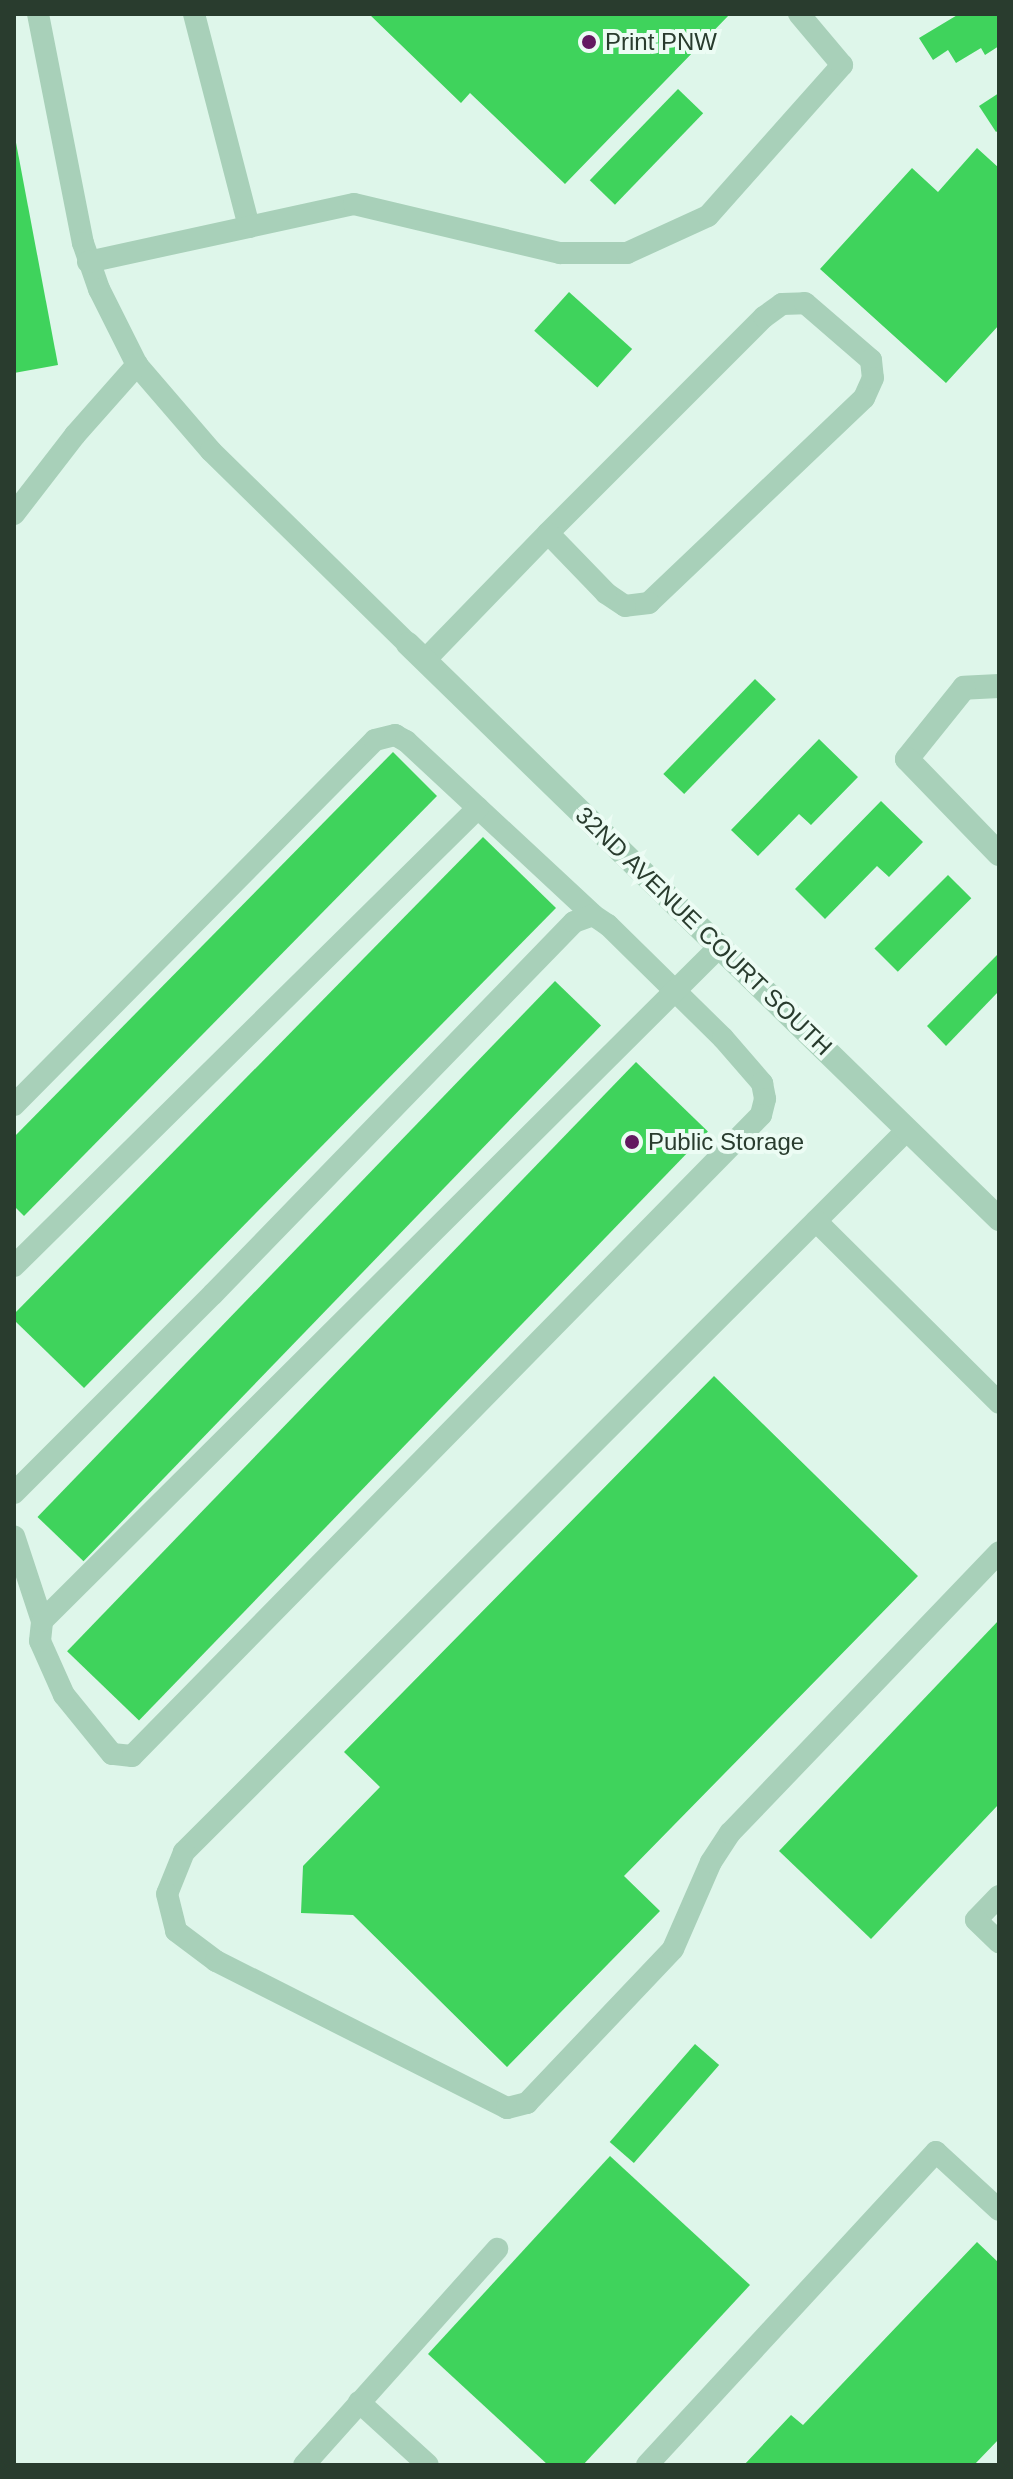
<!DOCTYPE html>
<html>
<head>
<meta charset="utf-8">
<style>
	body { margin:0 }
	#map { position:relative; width:1013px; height:2479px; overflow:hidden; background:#def6ea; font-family:Helvetica,sans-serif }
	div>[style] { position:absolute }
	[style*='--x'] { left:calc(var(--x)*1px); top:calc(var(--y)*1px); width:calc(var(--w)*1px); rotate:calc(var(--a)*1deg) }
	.building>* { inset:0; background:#3fd35c; transform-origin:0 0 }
	.lane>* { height:22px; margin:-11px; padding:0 11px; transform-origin:11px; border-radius:11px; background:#a8d0b9 }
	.street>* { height:24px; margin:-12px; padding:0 12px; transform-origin:12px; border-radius:12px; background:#a8d0b9 }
	.dots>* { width:22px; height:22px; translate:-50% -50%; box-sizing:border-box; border:4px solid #ecfcf4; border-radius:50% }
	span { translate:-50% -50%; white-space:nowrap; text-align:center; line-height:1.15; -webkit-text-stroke:8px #ecfcf4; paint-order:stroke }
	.poi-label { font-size:24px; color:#293c2e }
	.left { translate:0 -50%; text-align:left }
	.street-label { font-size:24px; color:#293c2e }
	.frame { position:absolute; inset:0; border:16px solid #293c2e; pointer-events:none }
</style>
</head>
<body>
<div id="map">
	<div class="building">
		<div style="clip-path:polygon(369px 14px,730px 14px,565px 184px,470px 93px,461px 103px)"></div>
		<div style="clip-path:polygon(959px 14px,999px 14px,999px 46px,985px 55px,981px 48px,956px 63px,948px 50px,933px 60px,919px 38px)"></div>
		<div style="left:678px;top:89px;width:35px;height:127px;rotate:44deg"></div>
		<div style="clip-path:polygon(999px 93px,999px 130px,996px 132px,979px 106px)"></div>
		<div style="clip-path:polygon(14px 132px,58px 365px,14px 373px)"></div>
		<div style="clip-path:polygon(977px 148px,999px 168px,999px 325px,946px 383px,820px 269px,912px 168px,938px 192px)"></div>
		<div style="left:569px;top:292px;width:85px;height:52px;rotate:42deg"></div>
		<div style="left:755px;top:679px;width:29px;height:132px;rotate:44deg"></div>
		<div style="clip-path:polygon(819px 739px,858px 777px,811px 825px,799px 814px,758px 856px,731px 830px)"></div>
		<div style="clip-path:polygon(393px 752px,437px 796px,24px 1216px,14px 1206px,14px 1137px)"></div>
		<div style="clip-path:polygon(881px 801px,923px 842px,889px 877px,877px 866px,825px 919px,795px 889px)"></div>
		<div style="clip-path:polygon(483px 837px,556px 908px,84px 1388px,14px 1320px,14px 1314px)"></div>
		<div style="left:948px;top:875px;width:33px;height:104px;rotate:45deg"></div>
		<div style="clip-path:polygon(999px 953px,999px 991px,946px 1046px,927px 1026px)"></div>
		<div style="left:555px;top:981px;width:64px;height:745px;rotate:44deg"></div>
		<div style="left:636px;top:1062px;width:100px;height:819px;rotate:44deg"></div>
		<div style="clip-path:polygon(714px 1376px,918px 1576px,624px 1876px,660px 1911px,507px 2067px,353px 1915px,301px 1913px,303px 1866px,380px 1787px,344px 1752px)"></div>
		<div style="clip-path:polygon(999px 1620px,999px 1804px,871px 1939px,779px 1851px)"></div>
		<div style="left:695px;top:2044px;width:32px;height:130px;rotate:41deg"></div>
		<div style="clip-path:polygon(610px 2156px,750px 2285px,583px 2465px,548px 2465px,428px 2354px)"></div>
		<div style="clip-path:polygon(977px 2242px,999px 2263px,999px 2439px,974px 2465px,744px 2465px,791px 2415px,803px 2425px)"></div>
	</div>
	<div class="lane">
		<div style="--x:38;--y:14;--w:233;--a:78.9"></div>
		<div style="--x:83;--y:243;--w:49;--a:70.8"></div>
		<div style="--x:99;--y:289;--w:85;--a:63.4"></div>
		<div style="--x:137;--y:365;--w:113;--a:49.3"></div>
		<div style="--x:211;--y:451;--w:276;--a:44.4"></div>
		<div style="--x:194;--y:14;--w:220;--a:75.5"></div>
		<div style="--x:88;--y:262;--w:272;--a:-12.3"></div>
		<div style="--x:354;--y:204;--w:212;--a:13.4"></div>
		<div style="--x:560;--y:253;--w:67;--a:0"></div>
		<div style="--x:627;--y:253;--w:89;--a:-24.6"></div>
		<div style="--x:708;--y:216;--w:202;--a:-48.4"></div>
		<div style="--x:842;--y:65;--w:67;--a:-130.1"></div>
		<div style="--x:14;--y:514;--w:100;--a:-52.3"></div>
		<div style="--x:75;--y:435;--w:94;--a:-48.5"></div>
		<div style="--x:425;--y:660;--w:177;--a:-45.9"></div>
		<div style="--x:548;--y:533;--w:305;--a:-45"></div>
		<div style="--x:764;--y:317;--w:22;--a:-36"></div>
		<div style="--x:782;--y:304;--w:23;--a:-2"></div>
		<div style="--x:805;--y:303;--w:87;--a:40.8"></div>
		<div style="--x:871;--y:360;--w:18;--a:84"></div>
		<div style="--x:873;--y:378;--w:22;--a:114"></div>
		<div style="--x:864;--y:398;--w:297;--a:136.4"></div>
		<div style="--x:649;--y:603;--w:24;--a:173"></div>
		<div style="--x:625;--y:606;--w:23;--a:-146"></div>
		<div style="--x:606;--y:593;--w:83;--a:-134"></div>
		<div style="--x:14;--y:1105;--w:513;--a:-45.32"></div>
		<div style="--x:375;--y:740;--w:21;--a:-14"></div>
		<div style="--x:395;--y:735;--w:13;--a:29"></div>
		<div style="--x:406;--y:741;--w:255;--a:42.9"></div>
		<div style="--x:593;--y:915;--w:18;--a:34"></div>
		<div style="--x:608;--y:925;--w:161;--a:44.5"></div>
		<div style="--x:723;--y:1038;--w:60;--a:49.1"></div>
		<div style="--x:762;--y:1083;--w:16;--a:79"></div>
		<div style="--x:765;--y:1099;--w:16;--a:104"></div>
		<div style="--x:761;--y:1115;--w:898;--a:134.46"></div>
		<div style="--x:132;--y:1756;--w:20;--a:-174"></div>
		<div style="--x:112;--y:1754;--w:76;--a:-129.1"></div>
		<div style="--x:64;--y:1695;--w:59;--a:-114"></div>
		<div style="--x:40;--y:1641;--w:20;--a:-84"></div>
		<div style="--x:42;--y:1621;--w:89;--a:-108.2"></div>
		<div style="--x:907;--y:1130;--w:1022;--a:135.04"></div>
		<div style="--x:184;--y:1852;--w:45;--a:112"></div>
		<div style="--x:167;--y:1894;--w:38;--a:76"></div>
		<div style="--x:176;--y:1931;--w:50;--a:36.9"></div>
		<div style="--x:216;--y:1961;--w:326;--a:26.8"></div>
		<div style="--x:507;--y:2108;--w:21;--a:-14"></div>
		<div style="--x:527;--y:2103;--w:212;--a:-46.5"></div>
		<div style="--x:673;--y:1949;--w:95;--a:-66.4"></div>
		<div style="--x:711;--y:1862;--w:35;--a:-57"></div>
		<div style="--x:730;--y:1833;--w:389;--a:-46.2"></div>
		<div style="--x:816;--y:1221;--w:258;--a:44.8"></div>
		<div style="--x:14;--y:1266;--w:652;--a:-44.63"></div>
		<div style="--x:14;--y:1493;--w:281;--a:-45"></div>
		<div style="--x:213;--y:1294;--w:518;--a:-45.86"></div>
		<div style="--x:574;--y:922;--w:20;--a:-20"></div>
		<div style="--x:42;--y:1621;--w:955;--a:-44.87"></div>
		<div style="--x:999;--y:1896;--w:33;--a:134"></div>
		<div style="--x:976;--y:1920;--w:32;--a:44"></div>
		<div style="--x:359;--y:2402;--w:93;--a:42.4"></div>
		<div style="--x:304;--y:2465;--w:290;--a:-48.2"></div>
		<div style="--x:647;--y:2465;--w:426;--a:-47.3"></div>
		<div style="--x:936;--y:2152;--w:86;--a:42.6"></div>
	</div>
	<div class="street">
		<div style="--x:408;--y:644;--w:825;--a:44.21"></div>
		<div style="--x:999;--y:686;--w:35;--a:177"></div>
		<div style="--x:964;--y:688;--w:91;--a:128.8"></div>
		<div style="--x:907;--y:759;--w:132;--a:45.9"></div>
	</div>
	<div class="dots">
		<div style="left:589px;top:42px;background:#631961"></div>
		<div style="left:632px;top:1142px;background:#631961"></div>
	</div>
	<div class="poi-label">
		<span class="left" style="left:605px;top:42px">Print PNW</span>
		<span class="left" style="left:648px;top:1142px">Public Storage</span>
	</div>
	<div class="street-label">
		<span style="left:704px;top:931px;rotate:44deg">32ND AVENUE COURT SOUTH</span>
	</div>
	<div class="frame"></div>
</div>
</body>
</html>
